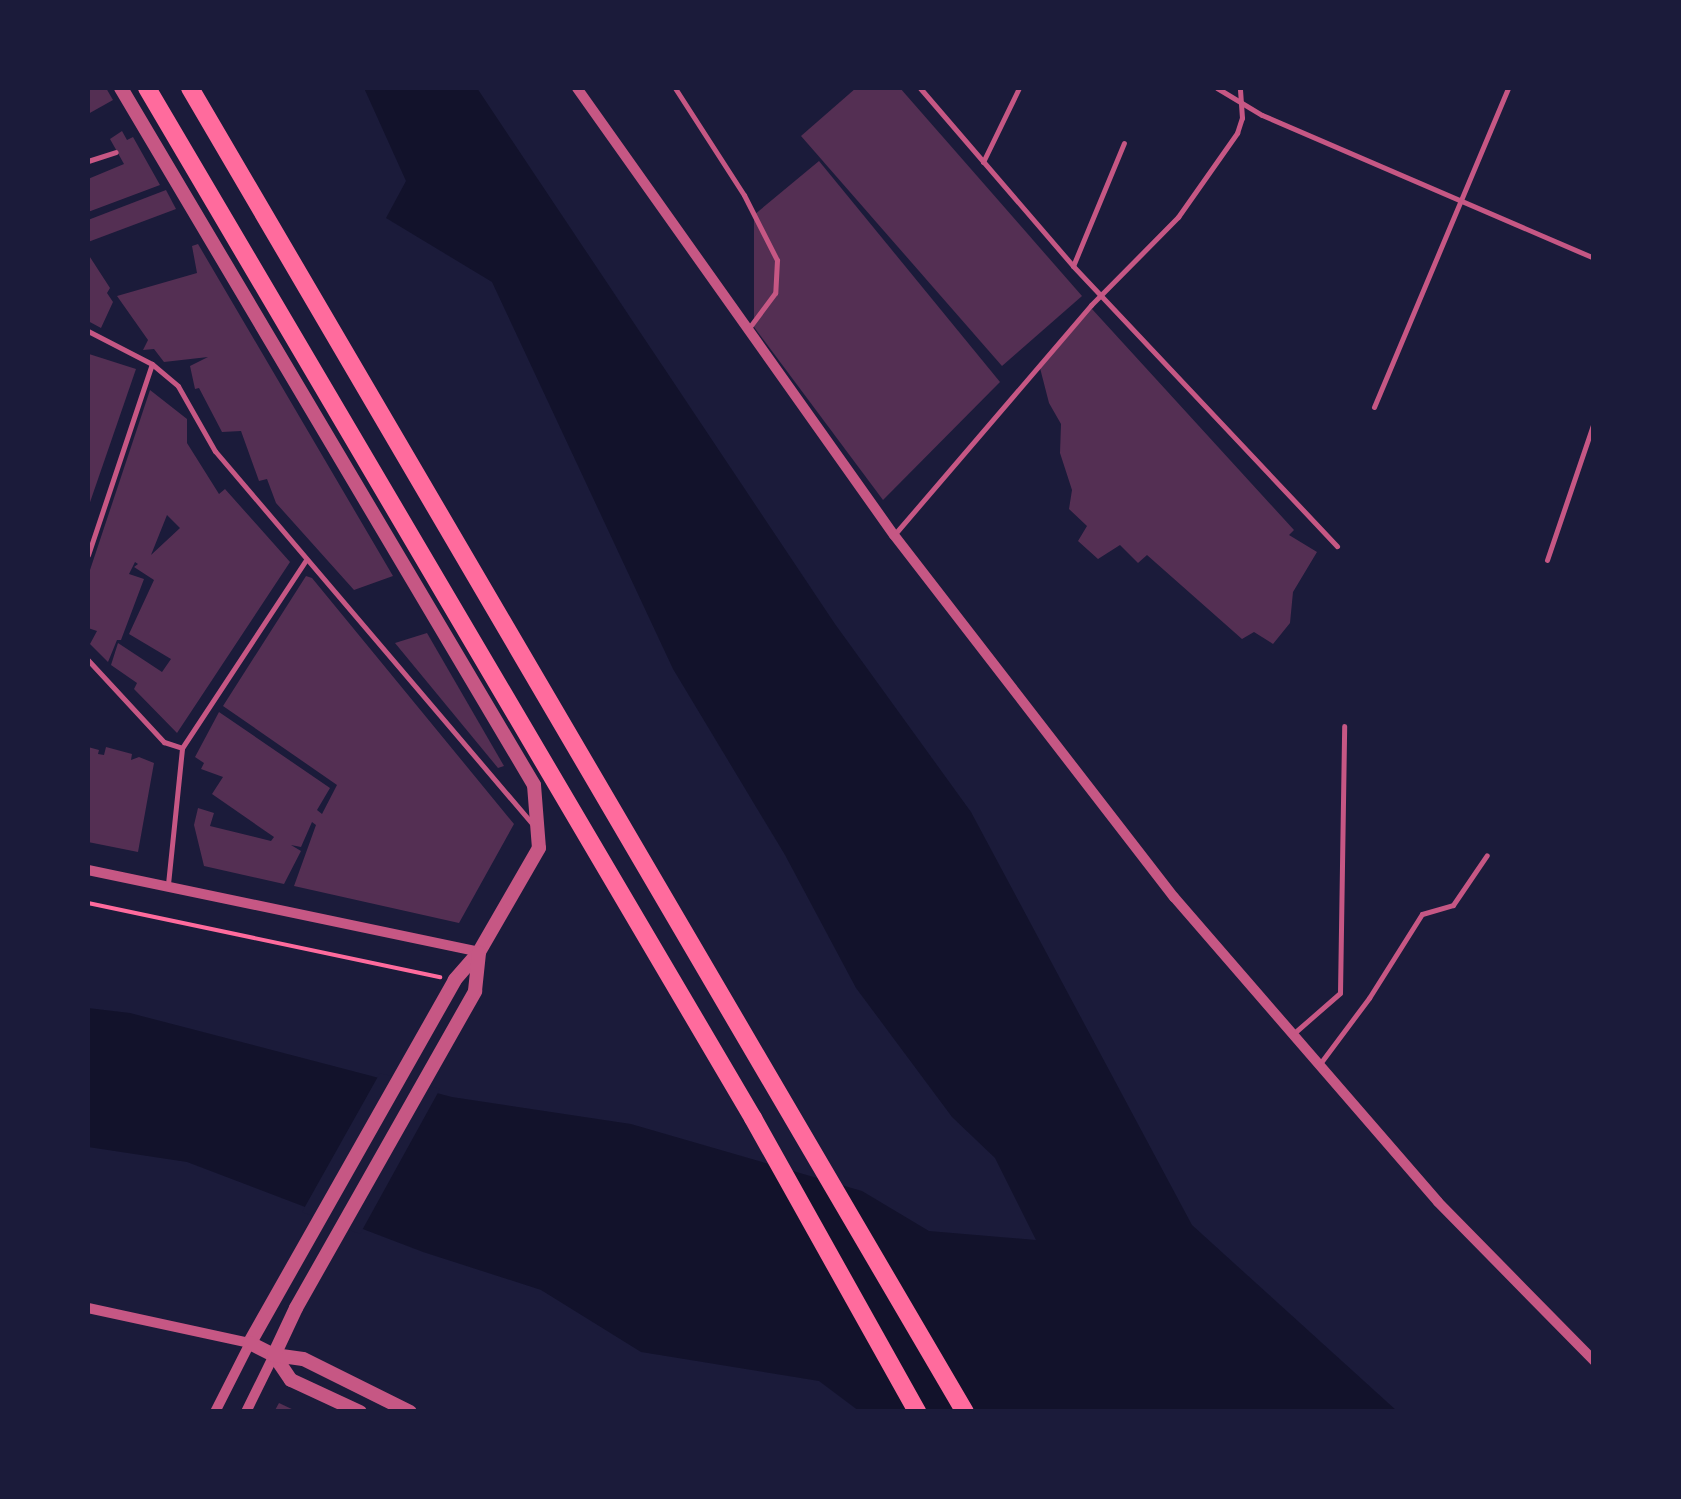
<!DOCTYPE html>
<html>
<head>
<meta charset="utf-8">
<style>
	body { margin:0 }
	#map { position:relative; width:1681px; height:1499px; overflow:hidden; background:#1b1b3a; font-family:Inter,sans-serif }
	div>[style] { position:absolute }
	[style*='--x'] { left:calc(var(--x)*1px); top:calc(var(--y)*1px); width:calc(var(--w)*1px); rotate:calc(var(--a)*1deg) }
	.water>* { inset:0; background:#12122b }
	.pier>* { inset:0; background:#1b1b3a }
	.building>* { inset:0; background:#542f53 }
	.path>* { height:4px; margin:-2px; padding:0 2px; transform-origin:2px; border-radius:2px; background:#ff6b9d }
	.service>* { height:5px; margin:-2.5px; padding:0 2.5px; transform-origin:2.5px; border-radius:2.5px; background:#c65784 }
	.minor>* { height:10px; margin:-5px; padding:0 5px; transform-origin:5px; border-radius:5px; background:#c65784 }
	.tertiary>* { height:14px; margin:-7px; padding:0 7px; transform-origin:7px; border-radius:7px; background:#c65784 }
	.trunk>* { height:18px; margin:-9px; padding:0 9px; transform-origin:9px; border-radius:9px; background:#ff6b9d }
	span { translate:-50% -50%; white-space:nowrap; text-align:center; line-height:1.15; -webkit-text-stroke:9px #1b1b3a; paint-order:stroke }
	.frame { position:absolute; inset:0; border:90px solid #1b1b3a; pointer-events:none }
</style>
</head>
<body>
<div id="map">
	<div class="water">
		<div style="clip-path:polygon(364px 88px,477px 88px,835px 624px,971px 812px,1192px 1225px,1397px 1411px,859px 1411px,819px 1381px,641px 1352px,541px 1290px,423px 1252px,187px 1162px,88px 1147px,88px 1008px,130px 1013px,452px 1097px,631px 1124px,862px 1191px,929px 1231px,1036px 1240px,995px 1158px,952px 1117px,856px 988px,785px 855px,673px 669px,492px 282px,386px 218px,406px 181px)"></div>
	</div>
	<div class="pier">
		<div style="clip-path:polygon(380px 1073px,440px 1089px,360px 1234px,302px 1212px)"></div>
	</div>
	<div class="building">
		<div style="clip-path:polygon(88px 88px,106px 88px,113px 100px,88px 114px)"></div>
		<div style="clip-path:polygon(856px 88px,900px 88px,1082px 296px,1002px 366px,801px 136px)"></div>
		<div style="clip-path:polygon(122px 131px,127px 140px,133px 137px,160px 185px,88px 212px,88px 179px,124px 164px,110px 139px)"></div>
		<div style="clip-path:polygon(819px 161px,1000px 382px,883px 500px,754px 327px,754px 215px)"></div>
		<div style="clip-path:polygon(166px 190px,176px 209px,88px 242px,88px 220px)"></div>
		<div style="clip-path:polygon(198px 244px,393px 576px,354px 590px,276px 503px,267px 479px,259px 481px,241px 431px,222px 432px,199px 388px,195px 389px,190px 366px,208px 357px,164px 362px,154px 349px,143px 350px,148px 340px,117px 296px,197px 273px,192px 246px)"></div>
		<div style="clip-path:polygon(88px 254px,110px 288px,107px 293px,113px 302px,101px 328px,88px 321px)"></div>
		<div style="clip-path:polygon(1092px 309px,1294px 530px,1289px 535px,1317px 552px,1293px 592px,1290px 623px,1273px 644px,1254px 632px,1242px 639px,1147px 555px,1138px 563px,1120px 545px,1098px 559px,1078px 541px,1087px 526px,1069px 509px,1072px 490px,1060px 453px,1061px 424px,1049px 403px,1040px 368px)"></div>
		<div style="clip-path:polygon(89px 354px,136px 369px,88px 508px,88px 356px)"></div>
		<div style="clip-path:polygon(evenodd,150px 390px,187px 419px,187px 443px,219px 494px,225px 489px,290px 562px,177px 733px,134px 689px,137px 683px,111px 665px,118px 643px,162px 672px,171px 659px,129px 634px,154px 580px,134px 567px,138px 564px,135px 562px,129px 574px,144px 579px,121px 640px,117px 640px,108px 662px,90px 644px,97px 631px,88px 628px,88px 576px,150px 390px,167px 515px,180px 528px,151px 555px,167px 515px)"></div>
		<div style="clip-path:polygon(306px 576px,312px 578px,514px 824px,459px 923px,294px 886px,316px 825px,312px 822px,301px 847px,291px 845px,301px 851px,284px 884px,204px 866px,194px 825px,198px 808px,214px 813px,210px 826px,271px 841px,274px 837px,212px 794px,223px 777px,201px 769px,204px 763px,195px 757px,219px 712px,330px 788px,317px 810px,322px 814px,337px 785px,223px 706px)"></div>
		<div style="clip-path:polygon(427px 633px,504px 766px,498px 768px,395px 643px)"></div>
		<div style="clip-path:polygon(88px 747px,99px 750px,98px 754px,104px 755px,106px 747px,132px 754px,131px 760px,139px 757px,154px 763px,138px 852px,88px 842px)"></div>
		<div style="clip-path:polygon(279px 1403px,298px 1412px,274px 1412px)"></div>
	</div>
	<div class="path">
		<div style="--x:88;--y:903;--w:360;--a:11.9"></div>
	</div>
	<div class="service">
		<div style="--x:675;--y:88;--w:127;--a:57.2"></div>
		<div style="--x:744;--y:195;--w:73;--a:63.1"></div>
		<div style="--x:777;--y:260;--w:33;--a:93"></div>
		<div style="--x:775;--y:293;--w:44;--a:126.6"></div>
		<div style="--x:920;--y:88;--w:235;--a:49.3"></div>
		<div style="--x:1073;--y:266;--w:385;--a:46.7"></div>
		<div style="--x:1217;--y:88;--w:52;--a:31"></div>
		<div style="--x:1262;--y:115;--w:361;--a:23.3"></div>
		<div style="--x:88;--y:161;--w:29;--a:-18"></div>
		<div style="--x:983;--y:162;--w:82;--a:-64.1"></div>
		<div style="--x:1073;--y:266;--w:133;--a:-67.5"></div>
		<div style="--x:88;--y:331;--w:72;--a:27.3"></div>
		<div style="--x:152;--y:364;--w:34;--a:40"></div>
		<div style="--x:178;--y:386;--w:75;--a:60.4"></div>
		<div style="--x:215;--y:451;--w:492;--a:49.6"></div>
		<div style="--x:1374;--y:407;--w:346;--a:-67.2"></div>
		<div style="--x:894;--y:535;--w:303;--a:-49.4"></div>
		<div style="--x:1091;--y:305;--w:124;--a:-45.3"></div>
		<div style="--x:1178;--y:217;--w:103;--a:-54.9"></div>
		<div style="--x:1237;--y:133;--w:16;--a:-72"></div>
		<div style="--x:1242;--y:118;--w:30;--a:-94"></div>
		<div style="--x:88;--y:555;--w:201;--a:-71.5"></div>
		<div style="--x:1547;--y:560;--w:146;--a:-71.2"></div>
		<div style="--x:88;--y:660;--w:112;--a:47.2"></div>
		<div style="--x:164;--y:742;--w:19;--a:18"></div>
		<div style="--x:168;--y:884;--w:137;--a:-84.1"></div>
		<div style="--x:182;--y:748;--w:225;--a:-56.6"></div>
		<div style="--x:1293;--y:1034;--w:62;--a:-41.1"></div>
		<div style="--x:1340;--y:993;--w:267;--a:-89.1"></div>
		<div style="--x:1319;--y:1065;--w:84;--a:-53.3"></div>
		<div style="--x:1369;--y:998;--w:99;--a:-57.8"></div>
		<div style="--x:1422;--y:914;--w:32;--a:-16"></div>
		<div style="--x:1453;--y:905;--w:60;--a:-55.8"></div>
	</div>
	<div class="minor">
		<div style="--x:577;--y:88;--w:548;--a:54.66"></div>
		<div style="--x:894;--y:535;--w:458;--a:52.3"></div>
		<div style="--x:1174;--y:897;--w:403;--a:49.1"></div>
		<div style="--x:1438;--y:1202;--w:223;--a:45.5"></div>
		<div style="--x:88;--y:870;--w:400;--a:11.8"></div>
		<div style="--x:88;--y:1308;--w:166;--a:12.2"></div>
		<div style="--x:250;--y:1343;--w:77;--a:116.9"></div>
		<div style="--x:246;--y:1412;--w:64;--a:-63.8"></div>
	</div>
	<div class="tertiary">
		<div style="--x:121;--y:88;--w:810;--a:59.35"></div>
		<div style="--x:534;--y:785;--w:63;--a:85.5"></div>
		<div style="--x:539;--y:848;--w:120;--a:120"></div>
		<div style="--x:479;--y:952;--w:37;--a:131"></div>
		<div style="--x:455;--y:980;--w:417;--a:119.5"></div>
		<div style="--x:250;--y:1343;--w:27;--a:27"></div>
		<div style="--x:274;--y:1355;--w:30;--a:56"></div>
		<div style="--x:291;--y:1380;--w:76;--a:24.9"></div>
		<div style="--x:410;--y:1412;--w:119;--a:-153.6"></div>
		<div style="--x:303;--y:1359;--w:29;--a:-172"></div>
		<div style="--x:274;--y:1355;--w:52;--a:-64.9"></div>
		<div style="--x:296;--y:1308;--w:364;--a:-60.5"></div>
		<div style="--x:475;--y:991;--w:38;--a:-84"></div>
	</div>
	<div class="trunk">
		<div style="--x:147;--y:88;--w:1195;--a:59.53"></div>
		<div style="--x:753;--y:1118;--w:337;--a:60.8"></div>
		<div style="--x:190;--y:88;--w:1534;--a:59.66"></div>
	</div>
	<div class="frame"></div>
</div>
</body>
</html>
